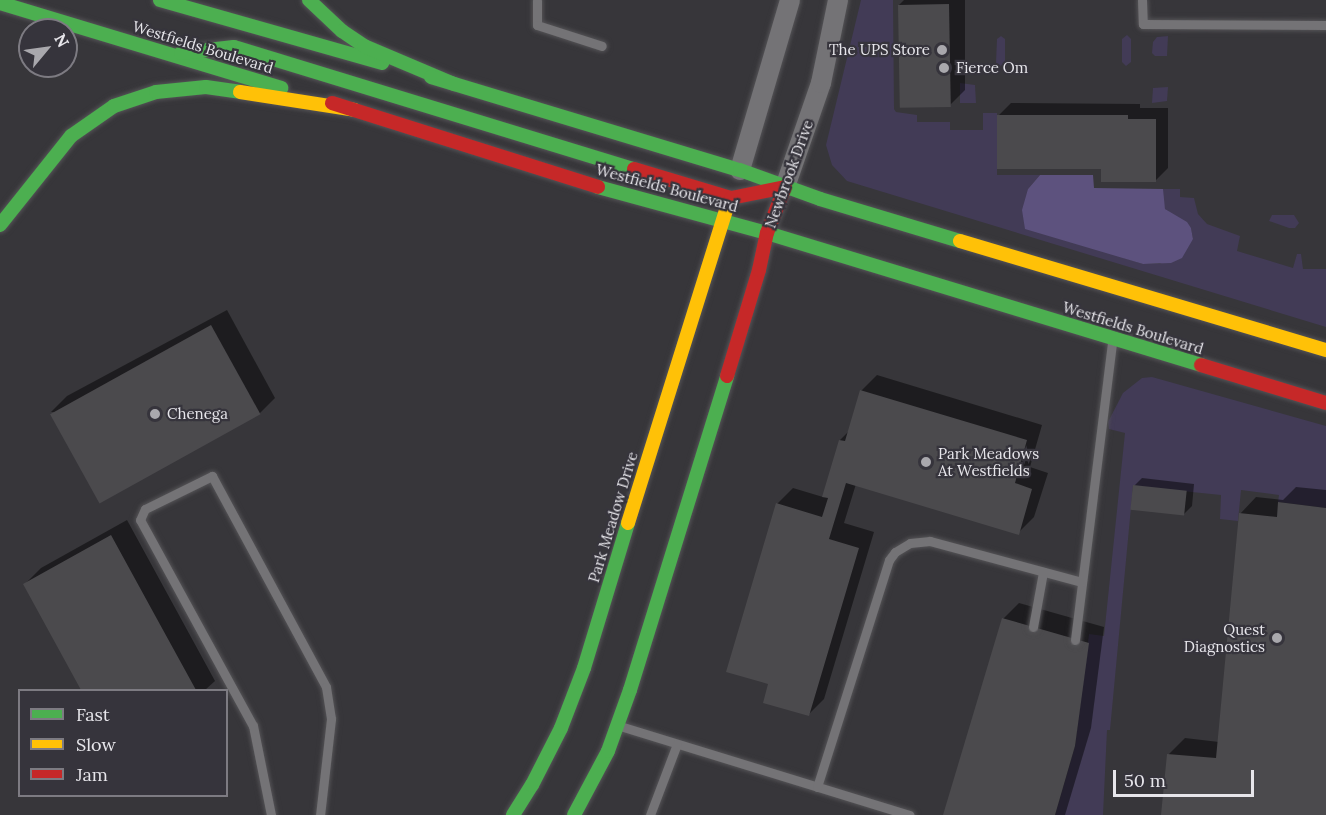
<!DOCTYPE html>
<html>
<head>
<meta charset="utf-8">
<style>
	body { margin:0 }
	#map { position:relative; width:1326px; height:815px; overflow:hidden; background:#37363a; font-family:Lora,serif }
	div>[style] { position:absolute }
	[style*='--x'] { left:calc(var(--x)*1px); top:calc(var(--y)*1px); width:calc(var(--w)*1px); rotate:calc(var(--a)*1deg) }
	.green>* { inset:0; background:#423b56 }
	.forest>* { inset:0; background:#5d527e }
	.shadow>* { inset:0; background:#0007 }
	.building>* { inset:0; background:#4b4a4d; transform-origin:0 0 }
	.roads { filter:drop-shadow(0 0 2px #545356) drop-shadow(0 0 2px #545356) }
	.lane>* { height:9px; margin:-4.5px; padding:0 4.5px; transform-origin:4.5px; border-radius:4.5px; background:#747376 }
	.street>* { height:20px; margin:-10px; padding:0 10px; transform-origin:10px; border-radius:10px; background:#747376 }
	.fast>* { height:14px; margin:-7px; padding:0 7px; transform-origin:7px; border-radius:7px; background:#4caf50 }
	.slow>* { height:14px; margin:-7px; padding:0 7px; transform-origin:7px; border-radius:7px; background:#ffc107 }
	.jam>* { height:14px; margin:-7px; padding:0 7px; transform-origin:7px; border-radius:7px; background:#c62828 }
	.dots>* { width:16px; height:16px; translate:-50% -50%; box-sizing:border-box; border:3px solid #36343c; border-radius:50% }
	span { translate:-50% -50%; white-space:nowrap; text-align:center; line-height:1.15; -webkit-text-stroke:4.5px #36343c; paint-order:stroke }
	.street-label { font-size:15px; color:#e7e6eb }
	.poi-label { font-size:15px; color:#e7e6eb }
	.right { translate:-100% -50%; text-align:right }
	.left { translate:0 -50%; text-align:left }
	.legend { position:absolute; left:18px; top:689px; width:210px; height:108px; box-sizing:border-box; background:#36343c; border:2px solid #7d7b82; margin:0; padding:8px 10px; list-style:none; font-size:18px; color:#e7e6eb }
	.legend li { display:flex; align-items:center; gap:12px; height:30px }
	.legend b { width:30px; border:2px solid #7d7b82 }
	.north { position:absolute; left:18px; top:18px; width:60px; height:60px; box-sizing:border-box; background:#36343c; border:2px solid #7d7b82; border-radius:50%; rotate:61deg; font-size:16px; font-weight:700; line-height:24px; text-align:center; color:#e7e6eb }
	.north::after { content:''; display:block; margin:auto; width:21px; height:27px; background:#a9a8ad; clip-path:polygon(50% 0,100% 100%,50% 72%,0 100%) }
	.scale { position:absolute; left:1113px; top:770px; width:141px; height:27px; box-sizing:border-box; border:3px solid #e7e6eb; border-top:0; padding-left:8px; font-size:18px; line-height:21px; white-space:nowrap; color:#e7e6eb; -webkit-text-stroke:4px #36343c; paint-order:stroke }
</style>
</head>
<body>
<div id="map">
	<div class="green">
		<div style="clip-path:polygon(861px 0,893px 0,894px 109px,896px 112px,917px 115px,917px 122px,950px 122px,950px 130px,983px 130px,983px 113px,997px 113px,997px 175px,1040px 175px,1028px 189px,1124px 258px,1143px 264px,1160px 264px,1193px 239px,1191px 228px,1165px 209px,1162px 197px,1163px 189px,1180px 189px,1180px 197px,1194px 198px,1198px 214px,1207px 224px,1240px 236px,1237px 251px,1293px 268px,1297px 254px,1301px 254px,1303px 269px,1326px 269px,1326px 327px,847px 181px,832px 165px,826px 145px)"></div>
		<div style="clip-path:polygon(1127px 35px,1131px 39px,1131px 62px,1126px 66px,1122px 62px,1122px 39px)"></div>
		<div style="clip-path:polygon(1001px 36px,1005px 39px,1005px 62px,1001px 66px,996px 63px,997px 39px)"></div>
		<div style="clip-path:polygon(1168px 36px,1167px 56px,1155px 56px,1152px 53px,1153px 42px,1157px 37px)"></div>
		<div style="clip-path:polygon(960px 83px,975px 85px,976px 103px,960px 103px)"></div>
		<div style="clip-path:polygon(1168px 87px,1167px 101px,1152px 103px,1153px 88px)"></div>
		<div style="clip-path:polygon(1272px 215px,1294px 215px,1299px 223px,1295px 228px,1289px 228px,1269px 221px)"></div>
		<div style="clip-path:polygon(1152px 377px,1326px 426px,1326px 508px,1278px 502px,1279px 495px,1241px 490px,1238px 521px,1220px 519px,1221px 495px,1133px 486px,1110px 730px,1107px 730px,1103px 815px,1055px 815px,1075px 746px,1089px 634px,1104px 636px,1125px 433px,1109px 429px,1108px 422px,1123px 393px,1142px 378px)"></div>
	</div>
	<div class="forest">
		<div style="clip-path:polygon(1040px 175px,1093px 175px,1094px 188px,1163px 189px,1165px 209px,1187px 222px,1191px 228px,1193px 239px,1182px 258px,1171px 263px,1143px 264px,1025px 229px,1022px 210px,1028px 189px)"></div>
	</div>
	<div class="shadow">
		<div style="clip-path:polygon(904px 0,965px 0,965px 90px,949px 106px,899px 5px)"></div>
		<div style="clip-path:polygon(1011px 103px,1140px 104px,1140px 108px,1168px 108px,1168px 168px,1156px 180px,1102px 167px,998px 116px)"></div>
		<div style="clip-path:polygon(227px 310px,275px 398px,259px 414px,51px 412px,67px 396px)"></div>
		<div style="clip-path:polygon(877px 375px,1042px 425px,1030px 467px,1048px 473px,1034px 517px,1018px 533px,856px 484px,844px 523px,874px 532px,824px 699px,808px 715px,770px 683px,777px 504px,793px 488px,823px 497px,840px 440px,849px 431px,861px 391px)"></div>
		<div style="clip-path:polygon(1142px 478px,1194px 484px,1192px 506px,1184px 514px,1134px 486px)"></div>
		<div style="clip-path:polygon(1296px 487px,1326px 490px,1326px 815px,1163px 815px,1169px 754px,1185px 738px,1219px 742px,1240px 514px,1256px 497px,1283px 500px)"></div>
		<div style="clip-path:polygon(127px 520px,215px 681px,205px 690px,83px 690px,25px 584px,41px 568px)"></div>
		<div style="clip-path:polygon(1019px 603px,1104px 627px,1091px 728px,1065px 815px,945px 815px,1003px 619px)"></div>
	</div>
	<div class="building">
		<div style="left:949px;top:4px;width:103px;height:51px;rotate:89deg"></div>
		<div style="clip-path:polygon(997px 115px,1128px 115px,1128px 119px,1156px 119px,1156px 182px,1101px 182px,1101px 169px,997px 169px)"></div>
		<div style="left:211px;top:325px;width:102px;height:184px;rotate:61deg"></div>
		<div style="clip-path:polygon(860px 390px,1027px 440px,1015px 483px,1032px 489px,1019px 535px,846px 483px,829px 539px,859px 548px,809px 716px,763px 703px,768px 684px,726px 672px,776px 503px,822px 517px,828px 498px,822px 497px,839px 440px,845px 441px)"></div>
		<div style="left:1133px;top:485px;width:54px;height:25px;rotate:6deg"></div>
		<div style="clip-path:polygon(1278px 502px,1326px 508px,1326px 815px,1161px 815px,1167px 754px,1216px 758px,1239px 513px,1277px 517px)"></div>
		<div style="clip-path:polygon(111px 535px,157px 619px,196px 690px,81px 690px,23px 584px)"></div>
		<div style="clip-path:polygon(1002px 618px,1089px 643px,1075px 746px,1055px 815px,943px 815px)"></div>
	</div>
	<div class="roads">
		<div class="lane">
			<div style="--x:537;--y:0;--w:25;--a:90"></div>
			<div style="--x:537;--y:25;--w:68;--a:17.9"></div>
			<div style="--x:1142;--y:0;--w:24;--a:88"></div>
			<div style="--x:1143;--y:24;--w:183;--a:0.3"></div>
			<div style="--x:1033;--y:627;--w:56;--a:-79.7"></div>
			<div style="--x:1075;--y:640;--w:301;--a:-82.9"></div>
			<div style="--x:620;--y:726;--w:303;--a:17.1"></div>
			<div style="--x:817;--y:787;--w:238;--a:-72.4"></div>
			<div style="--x:889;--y:560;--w:10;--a:-53"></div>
			<div style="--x:895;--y:552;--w:17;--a:-31"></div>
			<div style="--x:910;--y:543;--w:20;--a:-6"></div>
			<div style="--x:930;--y:541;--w:157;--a:15.1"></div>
			<div style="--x:271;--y:815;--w:91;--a:-101.4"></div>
			<div style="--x:253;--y:726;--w:235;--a:-118.7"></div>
			<div style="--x:140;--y:520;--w:12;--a:-66"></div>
			<div style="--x:145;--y:509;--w:75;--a:-26.2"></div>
			<div style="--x:212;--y:476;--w:240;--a:61.6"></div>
			<div style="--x:326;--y:687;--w:32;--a:81"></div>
			<div style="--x:331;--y:719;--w:97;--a:96.5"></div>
			<div style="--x:650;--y:815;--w:76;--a:-69.2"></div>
		</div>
		<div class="street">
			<div style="--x:740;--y:170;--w:177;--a:-73.6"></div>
			<div style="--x:785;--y:187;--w:110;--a:-70.9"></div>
			<div style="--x:821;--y:83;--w:85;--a:-78.4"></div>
		</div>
		<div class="fast">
			<div style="--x:160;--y:0;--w:231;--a:15.8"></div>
			<div style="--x:309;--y:0;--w:45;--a:43.2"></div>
			<div style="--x:342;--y:31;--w:27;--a:34"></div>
			<div style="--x:364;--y:46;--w:98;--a:22.9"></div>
			<div style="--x:0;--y:3;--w:294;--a:16.8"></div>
			<div style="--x:181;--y:53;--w:53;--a:-6.5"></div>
			<div style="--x:234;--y:47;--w:418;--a:17"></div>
			<div style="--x:431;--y:77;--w:323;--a:16.8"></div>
			<div style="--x:740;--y:170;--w:85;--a:19.9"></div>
			<div style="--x:820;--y:199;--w:146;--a:16.7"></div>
			<div style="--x:598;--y:187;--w:175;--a:15.2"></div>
			<div style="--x:767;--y:233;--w:454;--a:16.9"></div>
			<div style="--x:0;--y:225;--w:114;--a:-51.4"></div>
			<div style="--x:71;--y:136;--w:52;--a:-34.9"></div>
			<div style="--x:114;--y:106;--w:44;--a:-18.4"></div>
			<div style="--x:156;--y:92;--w:50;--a:-5.7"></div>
			<div style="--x:206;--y:87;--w:34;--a:8"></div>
			<div style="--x:513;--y:815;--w:36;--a:-58"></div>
			<div style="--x:532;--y:785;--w:64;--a:-63"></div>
			<div style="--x:561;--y:728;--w:64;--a:-69"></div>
			<div style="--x:584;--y:668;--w:152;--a:-73.1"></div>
			<div style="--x:574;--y:815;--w:72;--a:-62"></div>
			<div style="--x:608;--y:751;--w:65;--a:-70.2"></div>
			<div style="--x:630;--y:690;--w:329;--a:-72.8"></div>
		</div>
		<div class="slow">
			<div style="--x:240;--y:92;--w:116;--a:8.9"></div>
			<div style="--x:960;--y:241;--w:382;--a:16.6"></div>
			<div style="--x:628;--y:523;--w:337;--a:-72.6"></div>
		</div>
		<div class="jam">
			<div style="--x:332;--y:103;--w:279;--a:17.5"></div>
			<div style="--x:634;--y:169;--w:101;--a:16.6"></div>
			<div style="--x:731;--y:198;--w:55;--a:-11.5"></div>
			<div style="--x:1201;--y:365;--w:131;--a:16.9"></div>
			<div style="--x:727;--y:376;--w:111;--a:-73.2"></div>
			<div style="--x:759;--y:270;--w:38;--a:-78"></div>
			<div style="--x:767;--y:233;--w:49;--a:-68.6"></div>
		</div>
	</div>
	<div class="dots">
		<div style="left:942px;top:50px;background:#a9a8ad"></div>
		<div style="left:944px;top:68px;background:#a9a8ad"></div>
		<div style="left:155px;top:414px;background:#a9a8ad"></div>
		<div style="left:926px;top:462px;background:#a9a8ad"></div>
		<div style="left:1277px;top:638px;background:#a9a8ad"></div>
	</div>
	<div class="street-label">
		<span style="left:203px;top:47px;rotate:17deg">Westfields Boulevard</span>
		<span style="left:789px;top:174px;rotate:-70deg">Newbrook Drive</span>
		<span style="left:667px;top:188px;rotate:15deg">Westfields Boulevard</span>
		<span style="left:1133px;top:328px;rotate:17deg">Westfields Boulevard</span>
		<span style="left:613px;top:517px;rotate:-73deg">Park Meadow Drive</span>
	</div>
	<div class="poi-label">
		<span class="right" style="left:930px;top:50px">The UPS Store</span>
		<span class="left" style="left:956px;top:68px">Fierce Om</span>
		<span class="left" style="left:167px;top:414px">Chenega</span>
		<span class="left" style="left:938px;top:462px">Park Meadows<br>At Westfields</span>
		<span class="right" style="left:1265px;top:638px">Quest<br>Diagnostics</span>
	</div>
	<ul class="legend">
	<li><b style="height:8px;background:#4caf50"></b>Fast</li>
	<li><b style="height:8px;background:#ffc107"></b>Slow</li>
	<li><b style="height:8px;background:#c62828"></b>Jam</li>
	</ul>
	<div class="north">N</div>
	<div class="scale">50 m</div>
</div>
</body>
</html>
